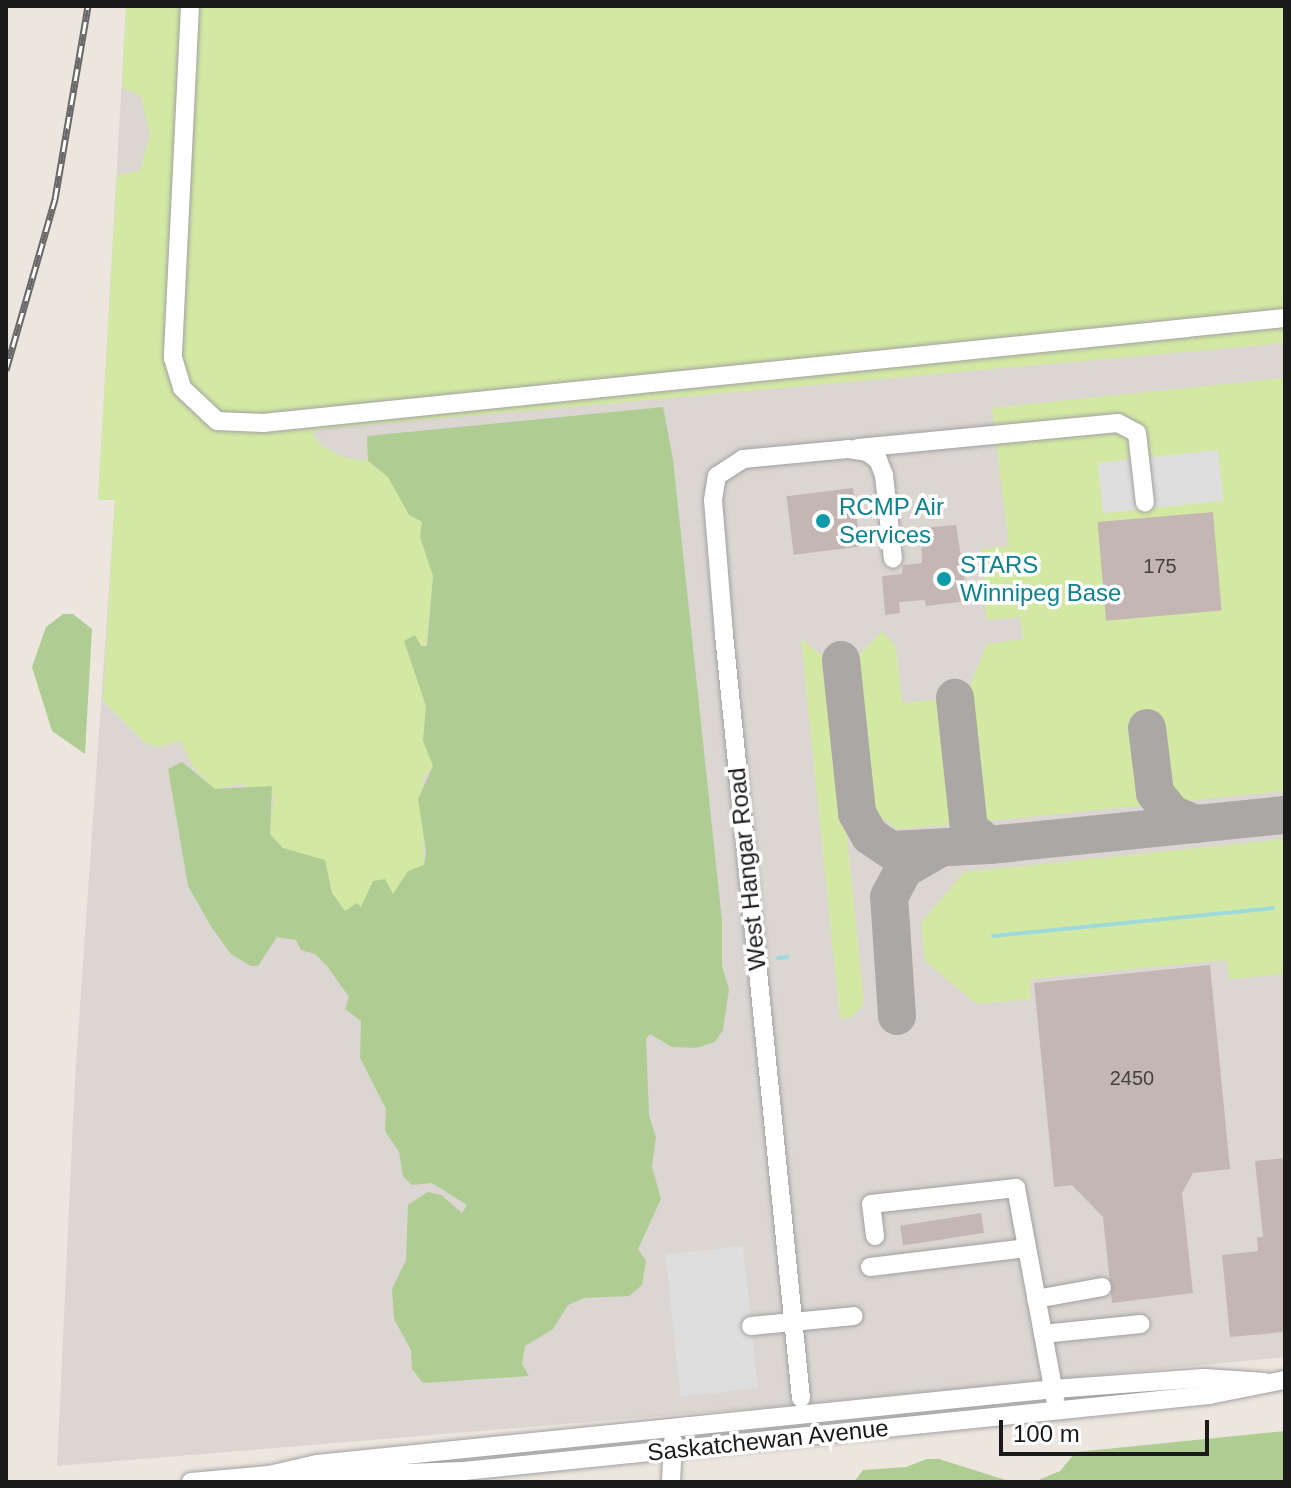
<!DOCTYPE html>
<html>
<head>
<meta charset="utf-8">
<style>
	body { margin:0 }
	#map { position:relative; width:1291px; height:1488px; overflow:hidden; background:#ede6df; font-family:Arial,sans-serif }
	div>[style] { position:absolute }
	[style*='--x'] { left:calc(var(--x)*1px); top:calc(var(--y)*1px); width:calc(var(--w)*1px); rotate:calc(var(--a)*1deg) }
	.airport>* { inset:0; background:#dbd6d1 }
	.grass>* { inset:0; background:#d3e9a3 }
	.forest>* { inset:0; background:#afcd93 }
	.parking>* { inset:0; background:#dedede; transform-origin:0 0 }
	.stream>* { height:4px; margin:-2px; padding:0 2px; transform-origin:2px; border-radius:2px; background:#9edadc }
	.taxiway>* { height:38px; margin:-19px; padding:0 19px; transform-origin:19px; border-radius:19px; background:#aaa7a4 }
	.building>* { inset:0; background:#c4b7b3; transform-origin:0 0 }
	.roads { filter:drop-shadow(0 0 2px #a1a1a1) drop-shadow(0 0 2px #a1a1a1) }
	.minor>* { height:18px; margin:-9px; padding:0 9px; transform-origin:9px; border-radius:9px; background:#fff }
	.rail>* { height:7px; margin-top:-3.5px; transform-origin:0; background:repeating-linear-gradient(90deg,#fff 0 12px,#686868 0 24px); box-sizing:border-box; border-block:2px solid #686868 }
	.dots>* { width:22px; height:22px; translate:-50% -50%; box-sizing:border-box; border:4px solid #fff; border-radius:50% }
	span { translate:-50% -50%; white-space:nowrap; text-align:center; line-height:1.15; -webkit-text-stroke:7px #fff; paint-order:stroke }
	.number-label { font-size:20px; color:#444140 }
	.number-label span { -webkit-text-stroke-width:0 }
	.culture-label { font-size:24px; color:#0d838f }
	.left { translate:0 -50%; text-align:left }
	.street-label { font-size:24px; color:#1a1a1a }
	.frame { position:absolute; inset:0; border:8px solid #1a1a1a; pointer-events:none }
	.scale { position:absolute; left:999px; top:1420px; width:210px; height:36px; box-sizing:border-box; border:4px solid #1a1a1a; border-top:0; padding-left:10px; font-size:24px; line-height:28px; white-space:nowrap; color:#1a1a1a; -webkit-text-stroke:6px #fff; paint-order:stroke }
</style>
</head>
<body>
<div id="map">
	<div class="airport">
		<div style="clip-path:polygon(126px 6px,1285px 6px,1285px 1357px,771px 1407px,57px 1466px,75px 1079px,115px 500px,98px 500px)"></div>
	</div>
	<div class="grass">
		<div style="clip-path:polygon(126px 6px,1285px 6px,1285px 343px,312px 430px,318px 443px,342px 457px,368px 461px,388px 477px,422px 522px,433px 576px,426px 646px,404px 642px,426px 706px,423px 741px,433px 766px,423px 779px,424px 865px,393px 895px,368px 897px,361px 908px,345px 911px,332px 893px,325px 860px,283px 848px,270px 834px,274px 796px,240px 784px,214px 789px,193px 767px,181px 741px,158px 747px,146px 744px,103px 701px,115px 500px,98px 500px,117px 175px,140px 171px,150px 134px,141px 96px,122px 87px)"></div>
		<div style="clip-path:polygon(1285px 378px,1285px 791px,988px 821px,976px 811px,965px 697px,987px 644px,1023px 639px,1020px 617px,986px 620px,982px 549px,1009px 546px,992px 408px)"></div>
		<div style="clip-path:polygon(882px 631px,896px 647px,902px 703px,945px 699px,957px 813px,947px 825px,897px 829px,870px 809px,855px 659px)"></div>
		<div style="clip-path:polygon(801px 639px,829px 661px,864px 1003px,852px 1017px,840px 1018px)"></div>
		<div style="clip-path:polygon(1285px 839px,1285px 974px,1229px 979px,1226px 960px,1030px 979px,1031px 999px,977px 1004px,925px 961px,921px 923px,964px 872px)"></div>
	</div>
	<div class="forest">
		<div style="clip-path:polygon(663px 407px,673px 459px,722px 921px,722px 966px,729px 989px,723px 1030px,715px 1042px,696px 1048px,672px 1047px,650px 1034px,646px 1039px,649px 1115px,656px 1137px,652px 1167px,661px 1199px,638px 1249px,646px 1261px,642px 1285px,629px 1296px,584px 1298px,568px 1305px,553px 1329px,525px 1346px,522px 1364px,529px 1376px,423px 1383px,412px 1369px,411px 1350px,394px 1319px,392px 1289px,406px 1260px,408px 1205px,428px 1192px,441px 1195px,462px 1213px,467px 1205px,432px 1183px,412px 1185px,403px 1176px,399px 1152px,385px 1131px,386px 1109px,360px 1058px,361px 1021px,345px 1009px,349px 997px,327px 966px,315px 954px,301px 950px,296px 940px,277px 937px,258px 966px,251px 966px,231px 954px,212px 928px,188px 886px,168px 769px,182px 762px,215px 789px,272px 786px,270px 834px,283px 848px,325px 860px,332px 893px,345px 911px,357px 903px,361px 907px,373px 881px,385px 879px,393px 894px,408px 871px,424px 865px,426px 851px,418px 799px,433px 766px,423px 741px,426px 706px,404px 641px,415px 635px,421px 646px,427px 646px,433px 576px,420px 537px,422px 522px,409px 515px,388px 477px,368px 461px,367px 436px)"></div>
		<div style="clip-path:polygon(63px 614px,73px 614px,92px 629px,85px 754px,52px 731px,32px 667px,46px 627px)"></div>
		<div style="clip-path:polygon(1285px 1431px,1285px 1482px,1034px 1482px,1060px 1471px,1076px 1452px)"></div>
		<div style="clip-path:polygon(927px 1459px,939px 1459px,1012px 1482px,854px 1482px,863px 1470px,906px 1467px)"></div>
	</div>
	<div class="parking">
		<div style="left:1218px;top:450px;width:51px;height:121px;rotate:84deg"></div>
		<div style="left:743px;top:1246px;width:143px;height:78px;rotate:84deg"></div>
	</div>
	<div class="stream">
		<div style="--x:993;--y:936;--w:281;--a:-5.7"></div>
		<div style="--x:778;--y:958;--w:9;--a:-6"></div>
	</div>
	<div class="taxiway">
		<div style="--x:841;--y:660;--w:154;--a:84"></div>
		<div style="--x:857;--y:813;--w:26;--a:61"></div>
		<div style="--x:870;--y:836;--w:25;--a:34"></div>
		<div style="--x:891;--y:850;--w:98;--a:-2.9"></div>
		<div style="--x:989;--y:845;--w:26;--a:-141"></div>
		<div style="--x:969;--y:829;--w:132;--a:-96.1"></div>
		<div style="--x:1147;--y:728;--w:65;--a:83"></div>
		<div style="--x:1155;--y:793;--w:27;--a:51"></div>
		<div style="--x:1172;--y:814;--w:26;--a:23"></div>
		<div style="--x:989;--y:845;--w:298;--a:-5.8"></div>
		<div style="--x:897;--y:1016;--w:119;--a:-93.8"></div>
		<div style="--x:889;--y:897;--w:32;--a:-62"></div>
		<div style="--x:904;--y:869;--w:38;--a:-30"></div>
	</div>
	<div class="building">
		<div style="left:853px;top:488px;width:59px;height:67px;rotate:83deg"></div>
		<div style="left:1213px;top:512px;width:99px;height:116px;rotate:85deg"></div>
		<div style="clip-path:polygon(956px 525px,968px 601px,926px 606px,925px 600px,899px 602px,900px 613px,885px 615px,882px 576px,902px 574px,903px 565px,922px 563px,921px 528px)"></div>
		<div style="clip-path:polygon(1210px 965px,1230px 1169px,1193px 1173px,1182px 1193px,1193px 1293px,1112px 1303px,1103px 1217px,1072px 1185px,1054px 1187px,1034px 983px)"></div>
		<div style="clip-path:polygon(1285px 1158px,1285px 1332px,1230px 1337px,1222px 1255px,1258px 1251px,1257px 1237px,1263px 1237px,1255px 1161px)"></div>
		<div style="left:981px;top:1213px;width:20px;height:82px;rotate:81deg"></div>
	</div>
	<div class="roads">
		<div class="minor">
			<div style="--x:190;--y:6;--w:352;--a:92.8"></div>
			<div style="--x:173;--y:358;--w:31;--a:73"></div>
			<div style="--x:182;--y:388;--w:48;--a:43.3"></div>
			<div style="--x:217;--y:421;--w:46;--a:2.5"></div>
			<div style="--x:263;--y:423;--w:1027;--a:-5.87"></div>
			<div style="--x:858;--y:448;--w:261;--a:-5.5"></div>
			<div style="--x:1118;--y:423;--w:21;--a:28"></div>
			<div style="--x:1137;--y:433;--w:70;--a:83.5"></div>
			<div style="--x:875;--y:1236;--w:32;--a:-97"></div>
			<div style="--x:871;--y:1204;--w:146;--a:-6.3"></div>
			<div style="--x:1016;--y:1188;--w:215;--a:79.5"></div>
			<div style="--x:870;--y:1267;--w:157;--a:-6.9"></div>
			<div style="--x:1036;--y:1299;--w:67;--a:-10.3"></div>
			<div style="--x:751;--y:1326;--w:103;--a:-5.5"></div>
			<div style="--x:1043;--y:1334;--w:98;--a:-5.9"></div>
			<div style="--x:801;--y:1398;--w:768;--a:-95.76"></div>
			<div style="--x:724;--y:634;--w:134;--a:-94.7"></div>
			<div style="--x:713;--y:500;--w:24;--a:-81"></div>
			<div style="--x:717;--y:476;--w:31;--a:-33"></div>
			<div style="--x:743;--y:459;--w:105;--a:-5.4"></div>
			<div style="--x:848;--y:449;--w:19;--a:9"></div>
			<div style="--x:867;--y:452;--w:14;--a:36"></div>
			<div style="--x:878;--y:460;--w:16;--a:68"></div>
			<div style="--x:884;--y:475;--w:84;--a:83.9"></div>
			<div style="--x:289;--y:1477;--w:175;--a:-2"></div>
			<div style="--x:464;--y:1471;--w:749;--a:-5.82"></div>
			<div style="--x:1209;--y:1395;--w:77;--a:-11.2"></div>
			<div style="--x:191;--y:1482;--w:78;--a:-5.1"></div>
			<div style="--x:269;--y:1475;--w:49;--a:-12.9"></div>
			<div style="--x:317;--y:1464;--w:741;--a:-5.81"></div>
			<div style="--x:1054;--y:1389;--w:150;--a:-4.2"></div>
			<div style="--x:1204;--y:1378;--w:61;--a:3.8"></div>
			<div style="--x:671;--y:1482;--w:41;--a:-87.2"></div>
		</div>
	</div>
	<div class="rail">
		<div style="--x:6;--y:370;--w:178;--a:-74"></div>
		<div style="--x:55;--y:199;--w:196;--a:-80.3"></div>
	</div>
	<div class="dots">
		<div style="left:823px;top:521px;background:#0f9aa8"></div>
		<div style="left:944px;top:579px;background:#0f9aa8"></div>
	</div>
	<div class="number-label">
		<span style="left:1160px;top:566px">175</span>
		<span style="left:1132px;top:1078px">2450</span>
	</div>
	<div class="culture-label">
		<span class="left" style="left:839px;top:521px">RCMP Air<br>Services</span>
		<span class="left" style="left:960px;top:579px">STARS<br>Winnipeg Base</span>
	</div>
	<div class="street-label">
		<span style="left:747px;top:869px;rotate:-96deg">West Hangar Road</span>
		<span style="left:768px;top:1440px;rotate:-6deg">Saskatchewan Avenue</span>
	</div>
	<div class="frame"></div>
	<div class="scale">100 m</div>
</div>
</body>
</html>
